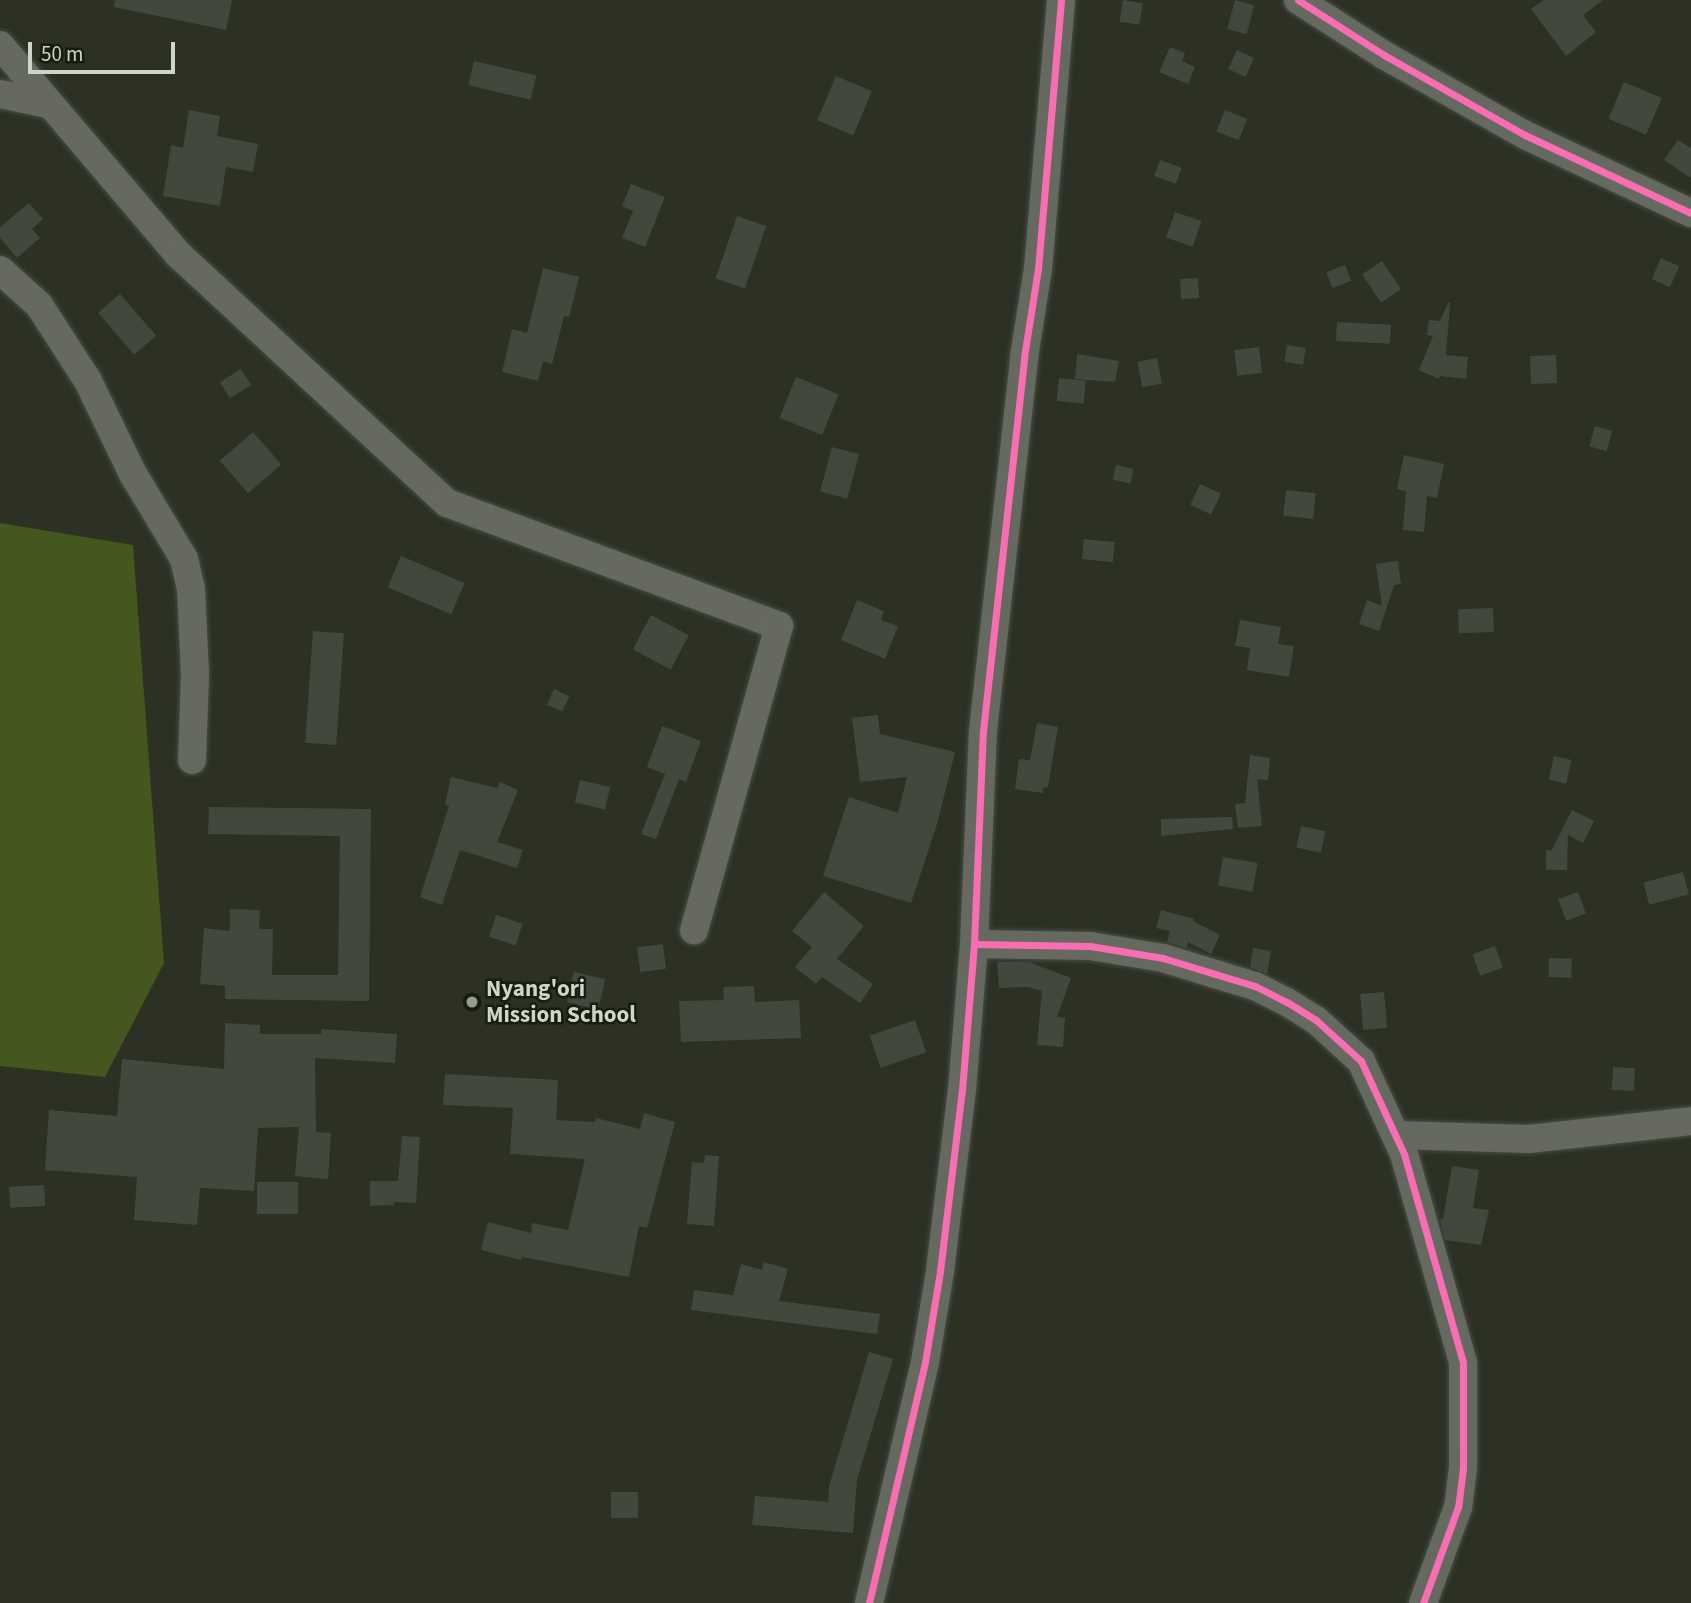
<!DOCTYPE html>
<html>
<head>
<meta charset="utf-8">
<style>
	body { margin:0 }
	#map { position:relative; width:1691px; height:1603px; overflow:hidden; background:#2c3124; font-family:"Source Sans 3",sans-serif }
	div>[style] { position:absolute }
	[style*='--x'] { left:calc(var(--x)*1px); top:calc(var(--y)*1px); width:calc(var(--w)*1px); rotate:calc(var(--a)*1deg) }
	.green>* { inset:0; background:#43571f }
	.building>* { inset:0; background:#43483d; transform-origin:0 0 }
	.roads { filter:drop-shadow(0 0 2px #484d42) drop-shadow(0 0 2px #484d42) }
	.minor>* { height:28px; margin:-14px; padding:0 14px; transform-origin:14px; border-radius:14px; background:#65695f }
	.cycleway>* { height:7px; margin:-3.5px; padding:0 3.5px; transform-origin:3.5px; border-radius:3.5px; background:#f96db3 }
	.dots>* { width:19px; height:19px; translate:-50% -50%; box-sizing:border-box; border:4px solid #181c11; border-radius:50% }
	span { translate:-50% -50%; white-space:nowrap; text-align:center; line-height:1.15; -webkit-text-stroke:5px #181c11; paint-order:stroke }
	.poi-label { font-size:23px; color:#cfd6c7; font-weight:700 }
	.left { translate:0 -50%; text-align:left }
	.scale { position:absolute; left:28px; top:42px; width:147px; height:32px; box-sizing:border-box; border:4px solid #cfd6c7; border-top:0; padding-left:9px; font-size:21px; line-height:24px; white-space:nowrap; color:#cfd6c7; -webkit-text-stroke:5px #181c11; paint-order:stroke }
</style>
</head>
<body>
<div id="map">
	<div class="green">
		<div style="clip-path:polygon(0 523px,133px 545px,164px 963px,105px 1077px,0 1066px)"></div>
	</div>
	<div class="building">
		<div style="clip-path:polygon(115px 0,232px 0,226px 30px,114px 7px)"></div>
		<div style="left:1123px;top:0;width:20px;height:22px;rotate:9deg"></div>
		<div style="left:1235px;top:0;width:20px;height:30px;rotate:15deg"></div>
		<div style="clip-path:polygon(1544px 0,1603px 0,1583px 15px,1596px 32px,1566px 56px,1531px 9px)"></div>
		<div style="clip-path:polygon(1170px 47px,1185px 53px,1182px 61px,1195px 67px,1188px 84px,1159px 72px)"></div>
		<div style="left:1237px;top:50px;width:19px;height:21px;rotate:25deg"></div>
		<div style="left:474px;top:61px;width:64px;height:25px;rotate:13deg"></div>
		<div style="left:836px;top:76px;width:39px;height:48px;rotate:23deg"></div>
		<div style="left:1624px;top:82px;width:41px;height:40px;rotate:23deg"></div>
		<div style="clip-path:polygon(189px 110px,220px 116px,217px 136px,258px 144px,253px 172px,226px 167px,220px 206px,163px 196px,171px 145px,183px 148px)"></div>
		<div style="left:1225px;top:110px;width:24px;height:23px;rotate:22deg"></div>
		<div style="clip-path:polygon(1678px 140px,1691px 148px,1691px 178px,1664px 160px)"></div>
		<div style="left:1160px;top:160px;width:23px;height:17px;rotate:20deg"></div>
		<div style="clip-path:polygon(631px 184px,665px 197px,645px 247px,622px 238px,633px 211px,622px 206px)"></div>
		<div style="clip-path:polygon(29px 203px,43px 219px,32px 229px,40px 238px,17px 258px,0 238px,0 227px)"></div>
		<div style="left:1175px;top:212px;width:28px;height:27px;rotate:19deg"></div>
		<div style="left:737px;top:216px;width:31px;height:66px;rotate:19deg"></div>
		<div style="left:1661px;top:258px;width:20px;height:23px;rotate:24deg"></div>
		<div style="left:1382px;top:261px;width:34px;height:24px;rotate:56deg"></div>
		<div style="left:1345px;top:265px;width:17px;height:20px;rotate:69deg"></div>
		<div style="clip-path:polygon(543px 268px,579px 277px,569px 317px,564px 316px,552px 364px,543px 361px,538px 381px,502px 372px,512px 329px,527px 333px)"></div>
		<div style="left:1198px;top:278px;width:20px;height:18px;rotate:87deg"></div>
		<div style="left:120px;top:294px;width:55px;height:29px;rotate:49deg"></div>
		<div style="clip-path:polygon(1448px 303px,1450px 303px,1446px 355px,1468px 357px,1466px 379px,1440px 376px,1439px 379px,1419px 370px,1433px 336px,1427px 335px,1429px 320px,1440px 321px)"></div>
		<div style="left:1337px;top:322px;width:54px;height:19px;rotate:3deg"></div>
		<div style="left:1287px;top:345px;width:19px;height:17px;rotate:9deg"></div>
		<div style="left:1259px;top:347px;width:26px;height:25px;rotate:83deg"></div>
		<div style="clip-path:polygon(1077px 354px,1119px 361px,1115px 382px,1075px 379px)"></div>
		<div style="left:1556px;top:355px;width:28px;height:26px;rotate:88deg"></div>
		<div style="left:1157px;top:358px;width:26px;height:20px;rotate:79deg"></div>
		<div style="left:241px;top:369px;width:19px;height:25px;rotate:58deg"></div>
		<div style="left:796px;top:377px;width:46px;height:44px;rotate:22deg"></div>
		<div style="left:1059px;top:378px;width:27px;height:23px;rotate:6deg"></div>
		<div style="left:1595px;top:426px;width:18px;height:21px;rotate:16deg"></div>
		<div style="left:253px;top:432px;width:43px;height:44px;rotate:49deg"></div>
		<div style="left:832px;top:447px;width:28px;height:46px;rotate:15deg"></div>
		<div style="clip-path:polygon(1404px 455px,1444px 464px,1437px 498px,1427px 496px,1424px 532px,1403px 530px,1406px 491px,1397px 489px)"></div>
		<div style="left:1116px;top:465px;width:18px;height:15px;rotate:13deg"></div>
		<div style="left:1200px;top:484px;width:23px;height:23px;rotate:25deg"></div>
		<div style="left:1286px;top:490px;width:30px;height:26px;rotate:6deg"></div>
		<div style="left:1084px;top:539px;width:31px;height:20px;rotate:6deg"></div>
		<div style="left:401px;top:556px;width:69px;height:34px;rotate:23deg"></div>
		<div style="clip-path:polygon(1398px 561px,1401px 584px,1394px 585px,1379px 631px,1359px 624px,1367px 600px,1382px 606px,1376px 564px)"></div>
		<div style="clip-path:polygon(857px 600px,884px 611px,881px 620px,898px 626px,885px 659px,841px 640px)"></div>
		<div style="left:1493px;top:608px;width:24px;height:35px;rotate:88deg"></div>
		<div style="left:651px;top:615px;width:43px;height:39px;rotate:28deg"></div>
		<div style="clip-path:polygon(1240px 620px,1281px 627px,1278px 644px,1294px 646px,1289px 677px,1247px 670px,1250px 648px,1235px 646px)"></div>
		<div style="left:313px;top:631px;width:31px;height:112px;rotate:4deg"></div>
		<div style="left:554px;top:689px;width:17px;height:17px;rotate:25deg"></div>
		<div style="clip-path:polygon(878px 715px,880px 734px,955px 752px,937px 824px,911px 903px,823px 876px,849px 797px,898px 813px,907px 777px,860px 782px,852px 718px)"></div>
		<div style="clip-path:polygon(1037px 723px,1058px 727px,1048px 787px,1043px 788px,1043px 793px,1015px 789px,1019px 759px,1030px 760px)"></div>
		<div style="clip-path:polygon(662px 726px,701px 741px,686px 782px,679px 779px,656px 839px,641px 834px,665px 774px,647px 767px)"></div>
		<div style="clip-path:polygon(1250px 755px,1270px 758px,1268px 780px,1257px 779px,1262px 826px,1238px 828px,1235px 804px,1245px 803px)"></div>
		<div style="left:1554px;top:756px;width:18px;height:24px;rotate:13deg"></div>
		<div style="clip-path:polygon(451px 777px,497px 788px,500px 782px,518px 790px,497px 842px,523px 850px,517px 868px,460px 850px,442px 905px,420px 897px,449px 806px,445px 805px)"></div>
		<div style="left:580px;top:780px;width:31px;height:23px;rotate:13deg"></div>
		<div style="clip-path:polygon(209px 807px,371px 809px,369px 1001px,225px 999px,225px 986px,200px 984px,204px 928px,230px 931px,230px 909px,260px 910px,259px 929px,273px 929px,272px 975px,338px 975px,340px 836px,208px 834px)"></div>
		<div style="clip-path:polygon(1572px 810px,1594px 821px,1583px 843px,1568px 835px,1567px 870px,1546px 870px,1546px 850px,1552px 850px)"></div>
		<div style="clip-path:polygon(1232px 817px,1233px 829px,1161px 836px,1161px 819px)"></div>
		<div style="left:1301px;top:826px;width:25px;height:22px;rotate:12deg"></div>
		<div style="left:1223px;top:857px;width:35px;height:29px;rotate:10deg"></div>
		<div style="left:1683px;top:872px;width:23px;height:41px;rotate:75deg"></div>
		<div style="clip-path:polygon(824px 892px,864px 926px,837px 959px,873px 984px,860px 1003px,822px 977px,816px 984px,795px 967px,812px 947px,792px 931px)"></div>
		<div style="left:1578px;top:892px;width:23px;height:21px;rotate:70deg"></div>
		<div style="clip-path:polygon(1161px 910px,1194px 919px,1193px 921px,1220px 935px,1211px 954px,1188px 942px,1187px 948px,1167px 942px,1170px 931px,1156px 928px)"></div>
		<div style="left:496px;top:915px;width:28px;height:23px;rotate:18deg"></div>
		<div style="left:663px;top:944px;width:25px;height:26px;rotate:83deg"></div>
		<div style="left:1495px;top:946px;width:23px;height:24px;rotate:70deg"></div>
		<div style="clip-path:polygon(1253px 948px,1271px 951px,1267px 974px,1250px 967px)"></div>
		<div style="left:1549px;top:958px;width:23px;height:19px;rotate:2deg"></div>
		<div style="clip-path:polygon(997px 962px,1029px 962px,1071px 978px,1057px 1017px,1065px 1018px,1063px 1047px,1037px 1045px,1042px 991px,1028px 987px,999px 988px)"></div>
		<div style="left:574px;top:972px;width:32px;height:31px;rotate:13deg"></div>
		<div style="clip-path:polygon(754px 986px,755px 1002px,799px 1000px,801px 1038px,681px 1042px,679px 1001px,724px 1000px,723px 987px)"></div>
		<div style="left:1384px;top:992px;width:36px;height:24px;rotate:85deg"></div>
		<div style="left:915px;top:1020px;width:34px;height:48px;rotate:71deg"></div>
		<div style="clip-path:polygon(225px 1023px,260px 1025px,260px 1034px,321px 1034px,321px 1029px,397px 1034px,395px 1063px,315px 1058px,316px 1132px,331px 1133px,328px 1179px,295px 1176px,299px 1127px,258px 1128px,254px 1191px,200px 1188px,197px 1225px,134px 1220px,137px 1177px,45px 1170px,49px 1110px,117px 1116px,122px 1059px,224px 1069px)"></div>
		<div style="left:1613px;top:1067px;width:22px;height:23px;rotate:3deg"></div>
		<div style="clip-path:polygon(445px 1074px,558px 1080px,556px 1120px,595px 1122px,596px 1118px,640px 1129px,644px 1113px,675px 1122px,647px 1228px,639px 1226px,629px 1277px,522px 1257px,521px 1260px,481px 1250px,488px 1222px,531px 1233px,532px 1223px,568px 1230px,585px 1159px,510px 1154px,513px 1108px,443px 1105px)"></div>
		<div style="clip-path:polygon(402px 1136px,420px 1137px,416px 1203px,394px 1202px,394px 1205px,370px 1206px,370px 1181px,398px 1181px)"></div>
		<div style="clip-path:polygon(705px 1155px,719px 1156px,714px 1226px,687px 1224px,692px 1162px,704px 1163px)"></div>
		<div style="clip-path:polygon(1452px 1166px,1479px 1170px,1473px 1208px,1489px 1210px,1481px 1245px,1445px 1240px,1440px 1219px,1443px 1219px)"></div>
		<div style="left:257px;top:1182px;width:41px;height:32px"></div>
		<div style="left:44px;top:1185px;width:21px;height:35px;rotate:87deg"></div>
		<div style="clip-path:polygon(764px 1262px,788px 1269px,779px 1301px,880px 1314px,877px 1334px,691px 1310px,694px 1290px,733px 1295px,741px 1264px,762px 1270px)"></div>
		<div style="clip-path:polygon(869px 1352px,893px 1359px,857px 1480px,853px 1533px,752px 1525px,755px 1496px,828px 1502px,829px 1486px)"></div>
		<div style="left:611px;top:1492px;width:27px;height:26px"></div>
	</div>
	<div class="roads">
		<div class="minor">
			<div style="--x:1298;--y:0;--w:102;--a:32.6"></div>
			<div style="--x:1384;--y:55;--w:162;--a:29.6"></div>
			<div style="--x:1525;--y:135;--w:183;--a:25.2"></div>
			<div style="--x:0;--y:45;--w:276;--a:49.6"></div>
			<div style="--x:179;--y:255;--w:365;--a:42.8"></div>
			<div style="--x:447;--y:503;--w:354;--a:20.3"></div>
			<div style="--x:779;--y:626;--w:316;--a:105.6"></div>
			<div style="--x:0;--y:94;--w:49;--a:11.8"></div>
			<div style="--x:0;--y:270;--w:52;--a:41.9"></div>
			<div style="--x:39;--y:305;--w:90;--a:57.2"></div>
			<div style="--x:88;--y:381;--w:103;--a:64.2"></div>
			<div style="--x:133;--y:474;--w:99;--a:59"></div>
			<div style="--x:184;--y:559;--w:31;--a:77"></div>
			<div style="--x:191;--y:589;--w:86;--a:87.3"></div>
			<div style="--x:195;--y:675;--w:85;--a:92"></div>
			<div style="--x:974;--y:944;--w:116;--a:1"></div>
			<div style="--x:1090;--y:946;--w:74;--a:9.3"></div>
			<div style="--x:1163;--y:958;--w:54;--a:17.1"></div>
			<div style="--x:1215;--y:974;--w:42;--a:16.7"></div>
			<div style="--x:1255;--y:986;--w:36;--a:27"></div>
			<div style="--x:1287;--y:1002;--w:34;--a:32"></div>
			<div style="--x:1316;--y:1020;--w:61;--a:42.3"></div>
			<div style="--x:1361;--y:1061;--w:102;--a:65.2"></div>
			<div style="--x:1404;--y:1154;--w:217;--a:74.2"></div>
			<div style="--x:1463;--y:1363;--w:105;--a:90"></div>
			<div style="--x:1463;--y:1468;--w:39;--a:97"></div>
			<div style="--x:1458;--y:1507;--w:102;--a:110"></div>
			<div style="--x:1396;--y:1135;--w:133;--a:1.7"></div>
			<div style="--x:1529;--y:1139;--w:163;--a:-6.3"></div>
			<div style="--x:869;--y:1603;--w:247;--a:-76.9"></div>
			<div style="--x:925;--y:1362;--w:92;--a:-80.6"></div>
			<div style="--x:940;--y:1271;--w:182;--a:-83.1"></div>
			<div style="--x:962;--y:1090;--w:146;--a:-85.3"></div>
			<div style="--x:974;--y:944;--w:213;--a:-87.6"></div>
			<div style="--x:983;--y:731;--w:376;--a:-83.7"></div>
			<div style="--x:1024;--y:357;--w:89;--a:-81"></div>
			<div style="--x:1038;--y:269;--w:270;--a:-85.1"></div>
		</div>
	</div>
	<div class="cycleway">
		<div style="--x:1298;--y:0;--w:102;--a:32.6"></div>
		<div style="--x:1384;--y:55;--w:162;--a:29.6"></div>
		<div style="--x:1525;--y:135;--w:183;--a:25.2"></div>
		<div style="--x:974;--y:944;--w:116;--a:1"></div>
		<div style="--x:1090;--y:946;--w:74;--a:9.3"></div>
		<div style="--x:1163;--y:958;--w:54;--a:17.1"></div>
		<div style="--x:1215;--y:974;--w:42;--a:16.7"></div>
		<div style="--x:1255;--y:986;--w:36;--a:27"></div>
		<div style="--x:1287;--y:1002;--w:34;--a:32"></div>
		<div style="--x:1316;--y:1020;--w:61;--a:42.3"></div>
		<div style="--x:1361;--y:1061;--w:102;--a:65.2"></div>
		<div style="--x:1404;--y:1154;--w:217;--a:74.2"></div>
		<div style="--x:1463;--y:1363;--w:105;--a:90"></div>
		<div style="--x:1463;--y:1468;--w:39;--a:97"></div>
		<div style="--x:1458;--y:1507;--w:102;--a:110"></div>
		<div style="--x:869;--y:1603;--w:247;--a:-76.9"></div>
		<div style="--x:925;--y:1362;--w:92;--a:-80.6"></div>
		<div style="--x:940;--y:1271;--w:182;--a:-83.1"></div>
		<div style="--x:962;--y:1090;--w:146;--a:-85.3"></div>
		<div style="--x:974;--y:944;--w:213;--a:-87.6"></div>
		<div style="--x:983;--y:731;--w:376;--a:-83.7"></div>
		<div style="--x:1024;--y:357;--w:89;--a:-81"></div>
		<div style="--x:1038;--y:269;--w:270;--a:-85.1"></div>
	</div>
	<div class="dots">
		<div style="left:472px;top:1002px;background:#969c8e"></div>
	</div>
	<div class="poi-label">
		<span class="left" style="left:486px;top:1002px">Nyang'ori<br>Mission School</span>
	</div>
	<div class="scale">50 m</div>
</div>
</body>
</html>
